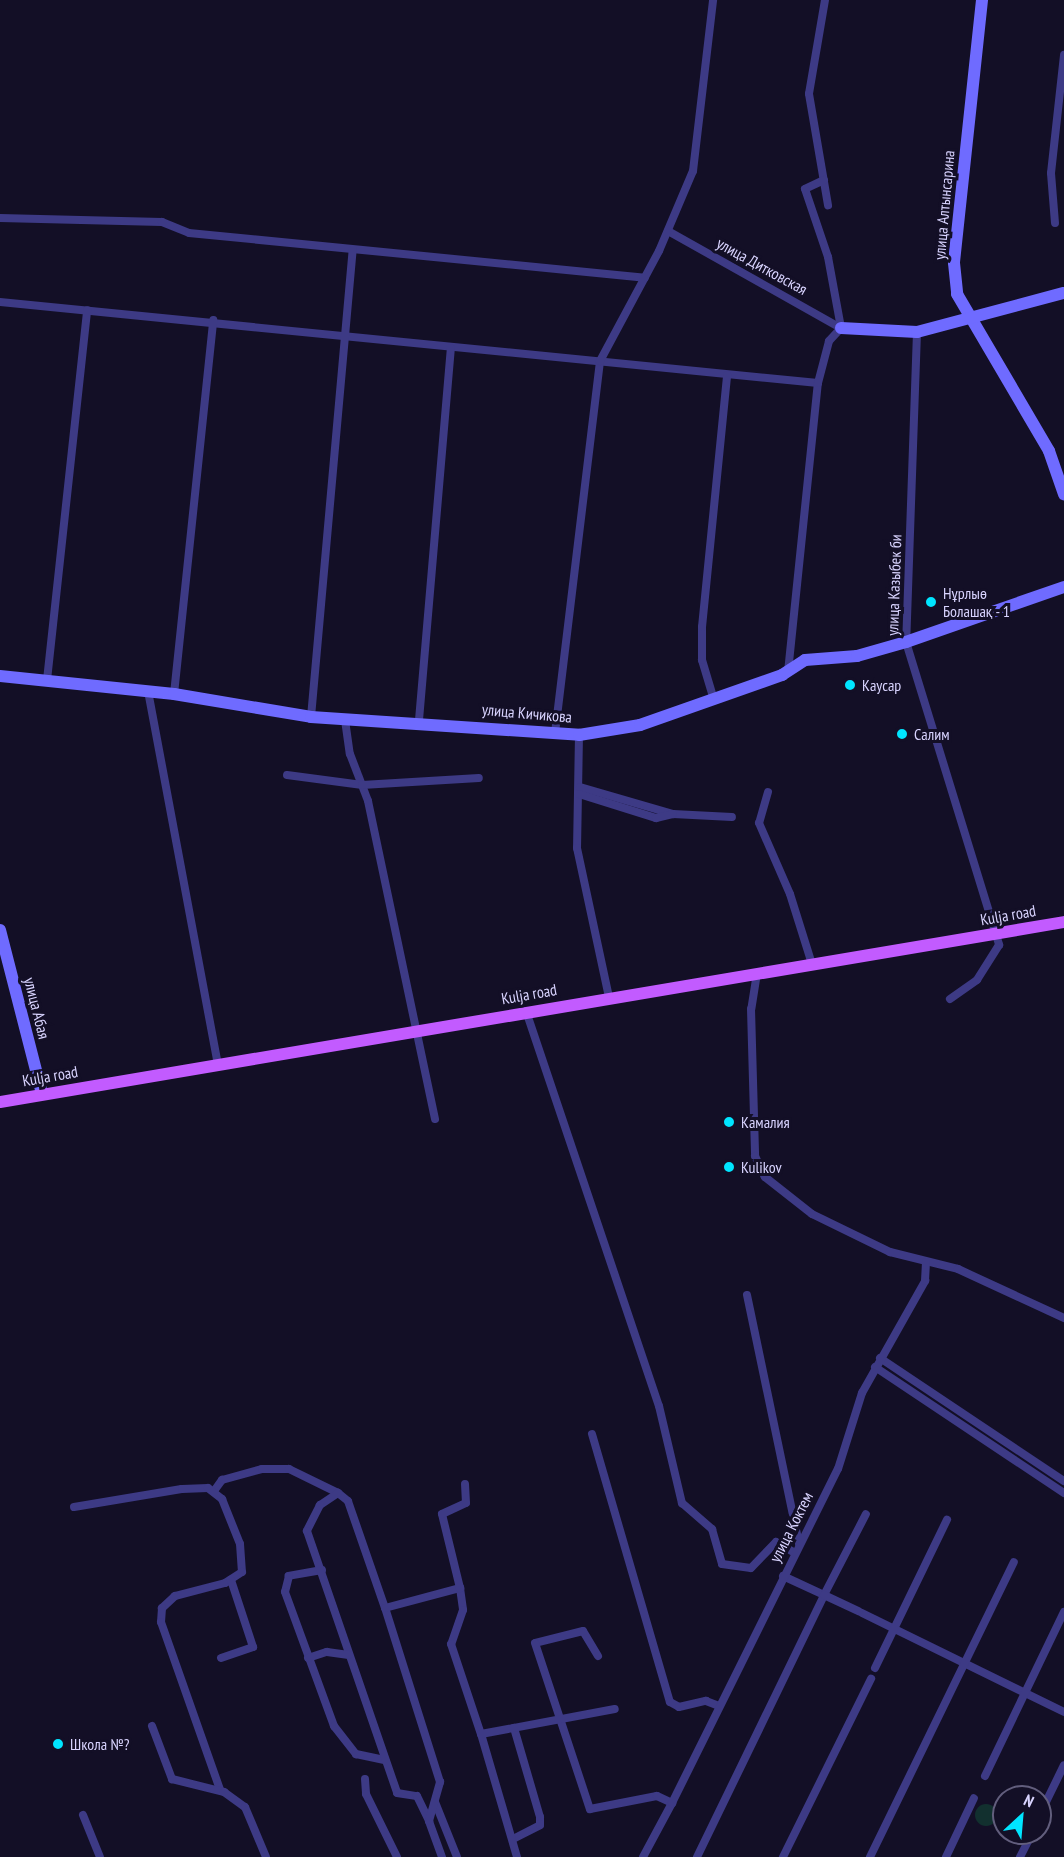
<!DOCTYPE html>
<html>
<head>
<meta charset="utf-8">
<style>
	body { margin:0 }
	#map { position:relative; width:1064px; height:1857px; overflow:hidden; background:#130f26; font-family:"PT Sans Narrow",sans-serif }
	div>[style] { position:absolute }
	[style*='--x'] { left:calc(var(--x)*1px); top:calc(var(--y)*1px); width:calc(var(--w)*1px); rotate:calc(var(--a)*1deg) }
	.green>* { inset:0; background:#12302f }
	.round { border-radius:50% }
	.street>* { height:8px; margin:-4px; padding:0 4px; transform-origin:4px; border-radius:4px; background:#3d3a85 }
	.secondary>* { height:12px; margin:-6px; padding:0 6px; transform-origin:6px; border-radius:6px; background:#6f6bff }
	.primary>* { height:12px; margin:-6px; padding:0 6px; transform-origin:6px; border-radius:6px; background:#c25bff }
	.dots>* { width:16px; height:16px; translate:-50% -50%; box-sizing:border-box; border:3px solid #130f26; border-radius:50% }
	span { translate:-50% -50%; white-space:nowrap; text-align:center; line-height:1.15; -webkit-text-stroke:6px #130f26; paint-order:stroke }
	.street-label { font-size:16px; color:#d9d4ff }
	.poi-label { font-size:16px; color:#d9d4ff }
	.left { translate:0 -50%; text-align:left }
	.north { position:absolute; left:992px; top:1785px; width:60px; height:60px; box-sizing:border-box; background:#130f26; border:2px solid #625e7d; border-radius:50%; rotate:26deg; font-size:16px; font-weight:700; line-height:24px; text-align:center; color:#d9d4ff }
	.north::after { content:''; display:block; margin:auto; width:21px; height:27px; background:#00e5ff; clip-path:polygon(50% 0,100% 100%,50% 72%,0 100%) }
</style>
</head>
<body>
<div id="map">
	<div class="green">
		<div class="round" style="left:975px;top:1804px;width:22px;height:22px"></div>
	</div>
	<div class="street">
		<div style="--x:825;--y:0;--w:95;--a:99.7"></div>
		<div style="--x:809;--y:94;--w:113;--a:80.3"></div>
		<div style="--x:824;--y:180;--w:21;--a:155"></div>
		<div style="--x:805;--y:189;--w:72;--a:71.3"></div>
		<div style="--x:828;--y:257;--w:72;--a:79.6"></div>
		<div style="--x:0;--y:218;--w:162;--a:1.4"></div>
		<div style="--x:162;--y:222;--w:29;--a:22"></div>
		<div style="--x:189;--y:233;--w:458;--a:5.6"></div>
		<div style="--x:1055;--y:223;--w:50;--a:-94.6"></div>
		<div style="--x:1051;--y:173;--w:119;--a:-83.7"></div>
		<div style="--x:668;--y:231;--w:198;--a:29.3"></div>
		<div style="--x:0;--y:302;--w:822;--a:5.66"></div>
		<div style="--x:917;--y:332;--w:310;--a:92"></div>
		<div style="--x:906;--y:642;--w:317;--a:72.9"></div>
		<div style="--x:999;--y:945;--w:41;--a:122.2"></div>
		<div style="--x:977;--y:980;--w:33;--a:145"></div>
		<div style="--x:788;--y:672;--w:291;--a:-84.1"></div>
		<div style="--x:818;--y:383;--w:43;--a:-75.3"></div>
		<div style="--x:829;--y:341;--w:18;--a:-47"></div>
		<div style="--x:47;--y:680;--w:372;--a:-83.8"></div>
		<div style="--x:148;--y:691;--w:380;--a:79.4"></div>
		<div style="--x:174;--y:694;--w:376;--a:-84"></div>
		<div style="--x:714;--y:700;--w:42;--a:-106.7"></div>
		<div style="--x:702;--y:660;--w:33;--a:-90"></div>
		<div style="--x:702;--y:627;--w:253;--a:-84.3"></div>
		<div style="--x:311;--y:717;--w:469;--a:-84.9"></div>
		<div style="--x:345;--y:720;--w:34;--a:82"></div>
		<div style="--x:350;--y:754;--w:50;--a:69"></div>
		<div style="--x:368;--y:801;--w:325;--a:78.1"></div>
		<div style="--x:419;--y:720;--w:373;--a:-85.1"></div>
		<div style="--x:555;--y:733;--w:375;--a:-83.1"></div>
		<div style="--x:600;--y:361;--w:125;--a:-61.8"></div>
		<div style="--x:659;--y:251;--w:87;--a:-67"></div>
		<div style="--x:693;--y:171;--w:172;--a:-83.3"></div>
		<div style="--x:579;--y:735;--w:113;--a:91"></div>
		<div style="--x:577;--y:848;--w:152;--a:77.9"></div>
		<div style="--x:287;--y:775;--w:76;--a:7.6"></div>
		<div style="--x:362;--y:785;--w:117;--a:-3.4"></div>
		<div style="--x:580;--y:787;--w:97;--a:16.2"></div>
		<div style="--x:673;--y:814;--w:59;--a:2.9"></div>
		<div style="--x:768;--y:792;--w:32;--a:106"></div>
		<div style="--x:759;--y:823;--w:77;--a:66.4"></div>
		<div style="--x:790;--y:894;--w:73;--a:72.6"></div>
		<div style="--x:579;--y:794;--w:81;--a:17.3"></div>
		<div style="--x:656;--y:818;--w:17;--a:-13"></div>
		<div style="--x:757;--y:973;--w:36;--a:99"></div>
		<div style="--x:751;--y:1009;--w:147;--a:88.4"></div>
		<div style="--x:755;--y:1156;--w:23;--a:65"></div>
		<div style="--x:765;--y:1177;--w:60;--a:38.2"></div>
		<div style="--x:812;--y:1214;--w:87;--a:26"></div>
		<div style="--x:890;--y:1252;--w:70;--a:14"></div>
		<div style="--x:958;--y:1269;--w:117;--a:24.8"></div>
		<div style="--x:526;--y:1011;--w:417;--a:71.4"></div>
		<div style="--x:659;--y:1406;--w:100;--a:76.7"></div>
		<div style="--x:682;--y:1503;--w:40;--a:41"></div>
		<div style="--x:712;--y:1529;--w:36;--a:74"></div>
		<div style="--x:722;--y:1564;--w:29;--a:8"></div>
		<div style="--x:751;--y:1568;--w:36;--a:-46"></div>
		<div style="--x:776;--y:1542;--w:22;--a:30"></div>
		<div style="--x:747;--y:1295;--w:254;--a:78.2"></div>
		<div style="--x:880;--y:1358;--w:221;--a:33.8"></div>
		<div style="--x:875;--y:1367;--w:227;--a:33.7"></div>
		<div style="--x:592;--y:1434;--w:279;--a:73.8"></div>
		<div style="--x:670;--y:1702;--w:10;--a:29"></div>
		<div style="--x:679;--y:1707;--w:28;--a:-13"></div>
		<div style="--x:706;--y:1701;--w:14;--a:21"></div>
		<div style="--x:214;--y:1491;--w:14;--a:-54"></div>
		<div style="--x:222;--y:1480;--w:41;--a:-15.4"></div>
		<div style="--x:262;--y:1469;--w:27;--a:0"></div>
		<div style="--x:289;--y:1469;--w:55;--a:26.1"></div>
		<div style="--x:74;--y:1507;--w:109;--a:-9.5"></div>
		<div style="--x:182;--y:1489;--w:26;--a:-2"></div>
		<div style="--x:208;--y:1488;--w:18;--a:38"></div>
		<div style="--x:222;--y:1499;--w:48;--a:68.2"></div>
		<div style="--x:240;--y:1544;--w:28;--a:86"></div>
		<div style="--x:242;--y:1572;--w:20;--a:147"></div>
		<div style="--x:225;--y:1583;--w:52;--a:165.4"></div>
		<div style="--x:175;--y:1596;--w:18;--a:137"></div>
		<div style="--x:162;--y:1608;--w:14;--a:94"></div>
		<div style="--x:161;--y:1622;--w:178;--a:70.6"></div>
		<div style="--x:322;--y:1570;--w:34;--a:170"></div>
		<div style="--x:289;--y:1576;--w:16;--a:104"></div>
		<div style="--x:285;--y:1592;--w:143;--a:69.9"></div>
		<div style="--x:334;--y:1726;--w:36;--a:52"></div>
		<div style="--x:356;--y:1754;--w:29;--a:12"></div>
		<div style="--x:783;--y:1576;--w:45;--a:24.9"></div>
		<div style="--x:824;--y:1595;--w:91;--a:-62.6"></div>
		<div style="--x:460;--y:1588;--w:22;--a:82"></div>
		<div style="--x:463;--y:1610;--w:36;--a:109"></div>
		<div style="--x:451;--y:1644;--w:95;--a:71.6"></div>
		<div style="--x:385;--y:1608;--w:113;--a:-109.1"></div>
		<div style="--x:348;--y:1501;--w:13;--a:-141"></div>
		<div style="--x:338;--y:1493;--w:22;--a:146"></div>
		<div style="--x:320;--y:1505;--w:29;--a:117"></div>
		<div style="--x:307;--y:1531;--w:277;--a:71"></div>
		<div style="--x:397;--y:1793;--w:20;--a:9"></div>
		<div style="--x:417;--y:1796;--w:28;--a:64"></div>
		<div style="--x:862;--y:1613;--w:225;--a:26.1"></div>
		<div style="--x:598;--y:1656;--w:29;--a:-121"></div>
		<div style="--x:583;--y:1631;--w:49;--a:166"></div>
		<div style="--x:535;--y:1643;--w:175;--a:71.7"></div>
		<div style="--x:590;--y:1809;--w:68;--a:-11"></div>
		<div style="--x:657;--y:1796;--w:17;--a:25"></div>
		<div style="--x:672;--y:1803;--w:61;--a:118.2"></div>
		<div style="--x:221;--y:1658;--w:34;--a:-19"></div>
		<div style="--x:253;--y:1647;--w:71;--a:-108.2"></div>
		<div style="--x:308;--y:1658;--w:20;--a:-18"></div>
		<div style="--x:327;--y:1652;--w:22;--a:8"></div>
		<div style="--x:875;--y:1668;--w:165;--a:-64.1"></div>
		<div style="--x:152;--y:1726;--w:57;--a:69.3"></div>
		<div style="--x:172;--y:1779;--w:54;--a:14"></div>
		<div style="--x:224;--y:1792;--w:26;--a:36"></div>
		<div style="--x:245;--y:1807;--w:54;--a:67.2"></div>
		<div style="--x:985;--y:1776;--w:182;--a:-64.3"></div>
		<div style="--x:365;--y:1779;--w:15;--a:86"></div>
		<div style="--x:366;--y:1794;--w:70;--a:63.8"></div>
		<div style="--x:435;--y:1802;--w:59;--a:68.2"></div>
		<div style="--x:672;--y:1803;--w:373;--a:-63.6"></div>
		<div style="--x:838;--y:1469;--w:80;--a:-72.5"></div>
		<div style="--x:862;--y:1393;--w:129;--a:-60.6"></div>
		<div style="--x:925;--y:1281;--w:19;--a:-87"></div>
		<div style="--x:1045;--y:1804;--w:43;--a:-64"></div>
		<div style="--x:83;--y:1815;--w:45;--a:68"></div>
		<div style="--x:513;--y:1839;--w:30;--a:-27"></div>
		<div style="--x:540;--y:1825;--w:8;--a:-90"></div>
		<div style="--x:540;--y:1817;--w:93;--a:-106.3"></div>
		<div style="--x:442;--y:1857;--w:38;--a:-110"></div>
		<div style="--x:429;--y:1821;--w:41;--a:-74.2"></div>
		<div style="--x:440;--y:1782;--w:182;--a:-107.5"></div>
		<div style="--x:385;--y:1608;--w:78;--a:-14.9"></div>
		<div style="--x:460;--y:1588;--w:76;--a:-103.7"></div>
		<div style="--x:442;--y:1514;--w:26;--a:-25"></div>
		<div style="--x:466;--y:1503;--w:19;--a:-93"></div>
		<div style="--x:517;--y:1857;--w:128;--a:-106.3"></div>
		<div style="--x:481;--y:1734;--w:136;--a:-10.6"></div>
		<div style="--x:697;--y:1857;--w:291;--a:-64.1"></div>
		<div style="--x:824;--y:1595;--w:38;--a:25"></div>
		<div style="--x:783;--y:1857;--w:199;--a:-63.7"></div>
		<div style="--x:870;--y:1857;--w:328;--a:-64"></div>
		<div style="--x:946;--y:1857;--w:65;--a:-64.6"></div>
		<div style="--x:1020;--y:1857;--w:27;--a:-63"></div>
	</div>
	<div class="secondary">
		<div style="--x:982;--y:0;--w:264;--a:96.1"></div>
		<div style="--x:954;--y:263;--w:31;--a:84"></div>
		<div style="--x:957;--y:294;--w:182;--a:59.6"></div>
		<div style="--x:1049;--y:451;--w:46;--a:70.8"></div>
		<div style="--x:841;--y:328;--w:76;--a:3"></div>
		<div style="--x:917;--y:332;--w:152;--a:-14.9"></div>
		<div style="--x:0;--y:676;--w:175;--a:5.9"></div>
		<div style="--x:174;--y:694;--w:139;--a:9.5"></div>
		<div style="--x:311;--y:717;--w:269;--a:3.8"></div>
		<div style="--x:579;--y:735;--w:62;--a:-9.3"></div>
		<div style="--x:640;--y:725;--w:151;--a:-19.4"></div>
		<div style="--x:782;--y:675;--w:27;--a:-33"></div>
		<div style="--x:805;--y:660;--w:52;--a:-4.4"></div>
		<div style="--x:857;--y:656;--w:51;--a:-15.9"></div>
		<div style="--x:906;--y:642;--w:167;--a:-19.2"></div>
		<div style="--x:0;--y:930;--w:169;--a:75.6"></div>
	</div>
	<div class="primary">
		<div style="--x:0;--y:1102;--w:1079;--a:-9.6"></div>
	</div>
	<div class="dots">
		<div style="left:931px;top:602px;background:#00e5ff"></div>
		<div style="left:850px;top:685px;background:#00e5ff"></div>
		<div style="left:902px;top:734px;background:#00e5ff"></div>
		<div style="left:729px;top:1122px;background:#00e5ff"></div>
		<div style="left:729px;top:1167px;background:#00e5ff"></div>
		<div style="left:58px;top:1744px;background:#00e5ff"></div>
	</div>
	<div class="street-label">
		<span style="left:944px;top:205px;rotate:-85deg">улица Алтынсарина</span>
		<span style="left:762px;top:266px;rotate:29deg">улица Дитковская</span>
		<span style="left:894px;top:585px;rotate:-88deg">улица Казыбек би</span>
		<span style="left:527px;top:713px;rotate:5deg">улица Кичикова</span>
		<span style="left:1008px;top:915px;rotate:-10deg">Kulja road</span>
		<span style="left:529px;top:994px;rotate:-10deg">Kulja road</span>
		<span style="left:37px;top:1008px;rotate:76deg">улица Абая</span>
		<span style="left:50px;top:1076px;rotate:-10deg">Kulja road</span>
		<span style="left:791px;top:1527px;rotate:-63deg">улица Коктем</span>
	</div>
	<div class="poi-label">
		<span class="left" style="left:943px;top:602px">Нұрлыө<br>Болашақ - 1</span>
		<span class="left" style="left:862px;top:685px">Каусар</span>
		<span class="left" style="left:914px;top:734px">Салим</span>
		<span class="left" style="left:741px;top:1122px">Камалия</span>
		<span class="left" style="left:741px;top:1167px">Kulikov</span>
		<span class="left" style="left:70px;top:1744px">Школа №?</span>
	</div>
	<div class="north">N</div>
</div>
</body>
</html>
